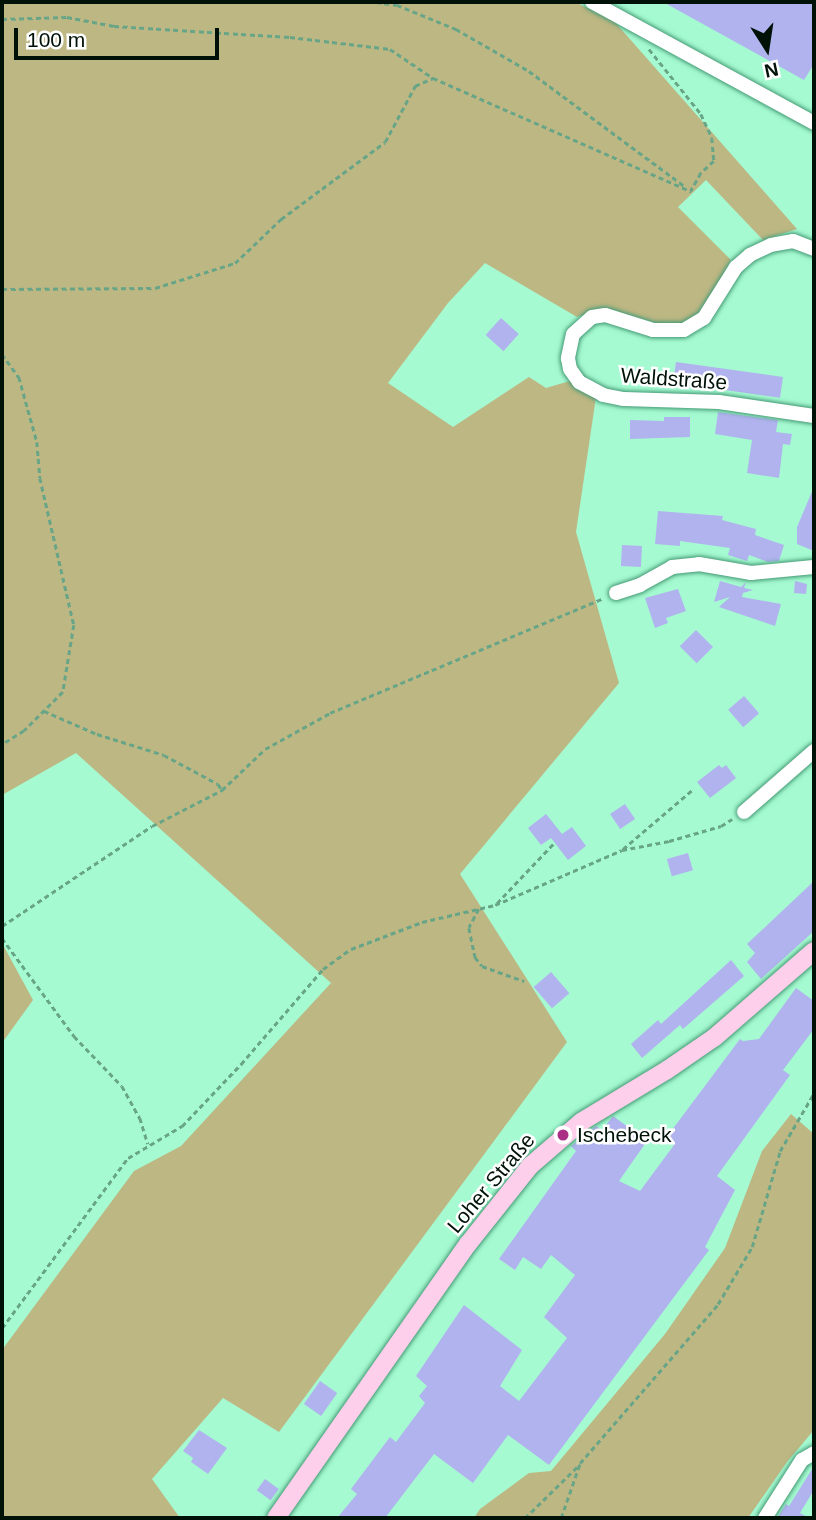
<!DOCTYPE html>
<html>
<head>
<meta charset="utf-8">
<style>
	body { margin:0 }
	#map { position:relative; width:816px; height:1520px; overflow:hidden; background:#a5fad1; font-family:Helvetica,sans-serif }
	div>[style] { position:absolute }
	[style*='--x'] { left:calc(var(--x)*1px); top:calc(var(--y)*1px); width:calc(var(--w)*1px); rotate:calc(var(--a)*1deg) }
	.green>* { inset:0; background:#bdb783 }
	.building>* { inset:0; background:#b1b3ef; transform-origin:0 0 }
	.path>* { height:2.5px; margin-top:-1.25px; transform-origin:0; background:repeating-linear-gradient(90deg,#68a587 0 5px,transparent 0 8.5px) }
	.roads { filter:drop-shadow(0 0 2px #459a75) drop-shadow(0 0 2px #459a75) }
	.minor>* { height:14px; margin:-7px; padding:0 7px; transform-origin:7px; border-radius:7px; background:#fff }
	.major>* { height:18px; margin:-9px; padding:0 9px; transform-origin:9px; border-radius:9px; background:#fdcfeb }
	.dots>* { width:19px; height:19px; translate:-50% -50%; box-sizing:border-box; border:4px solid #fff; border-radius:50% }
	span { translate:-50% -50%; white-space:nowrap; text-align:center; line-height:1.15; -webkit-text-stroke:5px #fff; paint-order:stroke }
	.street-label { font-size:21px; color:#001208 }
	.poi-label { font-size:21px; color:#001208 }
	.left { translate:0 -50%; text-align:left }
	.frame { position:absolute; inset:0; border:4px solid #001208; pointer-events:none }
	.north { position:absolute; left:732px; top:14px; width:70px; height:70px; -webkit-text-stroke:5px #fff; paint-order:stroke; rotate:168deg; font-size:19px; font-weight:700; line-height:28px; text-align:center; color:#001208 }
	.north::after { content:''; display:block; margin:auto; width:24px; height:32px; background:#001208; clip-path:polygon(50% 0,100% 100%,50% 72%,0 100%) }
	.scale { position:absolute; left:14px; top:28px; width:205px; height:32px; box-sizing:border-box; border:4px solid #001208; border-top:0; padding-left:9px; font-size:21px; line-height:24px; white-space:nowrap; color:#001208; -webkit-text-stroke:5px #fff; paint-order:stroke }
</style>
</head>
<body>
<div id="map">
	<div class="green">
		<div style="clip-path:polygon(2px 2px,575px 2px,614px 21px,797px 229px,763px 240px,706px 180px,678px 207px,731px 260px,704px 308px,689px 322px,667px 326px,604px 308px,577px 317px,485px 263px,448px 303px,388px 383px,453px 427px,529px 377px,546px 388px,570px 381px,596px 397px,576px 532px,619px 683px,460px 874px,567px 1042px,279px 1432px,223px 1398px,152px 1479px,180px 1518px,2px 1518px,2px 1350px,134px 1171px,181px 1146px,331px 983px,76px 753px,2px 795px)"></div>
		<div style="clip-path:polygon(2px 943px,33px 1000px,2px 1043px)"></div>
		<div style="clip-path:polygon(791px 1114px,814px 1134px,814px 1430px,787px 1462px,748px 1518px,474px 1518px,480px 1509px,529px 1473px,551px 1471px,665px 1334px,725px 1248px,762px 1151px)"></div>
	</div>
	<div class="building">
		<div style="clip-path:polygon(663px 2px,814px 2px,814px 64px,804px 80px)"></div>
		<div style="left:501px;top:318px;width:24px;height:23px;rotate:42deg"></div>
		<div style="left:676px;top:362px;width:108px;height:21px;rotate:8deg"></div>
		<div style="clip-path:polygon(718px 412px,778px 420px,776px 432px,792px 434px,790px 445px,783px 444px,779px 478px,747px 473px,752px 440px,715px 434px)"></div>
		<div style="clip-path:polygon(664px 417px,690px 417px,690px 437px,630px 439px,630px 420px,664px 421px)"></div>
		<div style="clip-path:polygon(814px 487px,814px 551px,797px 544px,797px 527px)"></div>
		<div style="clip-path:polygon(658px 511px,723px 516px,722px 520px,756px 529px,755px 535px,784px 545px,779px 561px,768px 562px,749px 555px,747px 561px,728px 555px,730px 548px,680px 541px,680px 546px,655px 544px)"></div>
		<div style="left:622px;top:545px;width:20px;height:21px;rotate:3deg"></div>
		<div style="clip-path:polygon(720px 581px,741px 587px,746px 582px,744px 588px,753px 590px,743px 593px,742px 597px,781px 604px,775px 626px,719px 607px,730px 597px,714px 602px)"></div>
		<div style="clip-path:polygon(795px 581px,807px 584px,806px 594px,794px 593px)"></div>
		<div style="clip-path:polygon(678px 589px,686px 611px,666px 618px,668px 623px,655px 628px,645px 598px)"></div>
		<div style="left:696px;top:630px;width:24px;height:23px;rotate:45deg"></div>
		<div style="left:744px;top:696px;width:23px;height:21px;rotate:49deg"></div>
		<div style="clip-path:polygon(719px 765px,722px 768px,726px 765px,736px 778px,710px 798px,697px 782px)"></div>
		<div style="left:625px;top:804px;width:18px;height:18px;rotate:56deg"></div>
		<div style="clip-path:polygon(546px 814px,562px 834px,572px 827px,586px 846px,568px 860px,551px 838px,541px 845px,528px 828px)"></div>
		<div style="left:688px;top:853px;width:18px;height:22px;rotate:74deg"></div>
		<div style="clip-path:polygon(814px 881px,814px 931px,761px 979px,747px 962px,755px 953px,747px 944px)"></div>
		<div style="clip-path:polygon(731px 960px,744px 976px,683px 1029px,680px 1025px,642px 1058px,631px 1044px,658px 1020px,661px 1024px)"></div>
		<div style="left:551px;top:972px;width:28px;height:23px;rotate:49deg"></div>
		<div style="clip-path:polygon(796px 988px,814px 1001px,814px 1029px,783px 1070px,790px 1075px,717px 1176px,735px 1190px,705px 1247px,709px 1250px,549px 1465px,508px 1435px,473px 1483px,434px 1454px,385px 1518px,337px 1518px,357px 1494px,351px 1489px,390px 1437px,396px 1442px,425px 1403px,419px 1396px,427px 1386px,416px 1376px,464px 1305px,522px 1350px,500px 1386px,519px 1401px,567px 1338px,544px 1317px,575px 1275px,551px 1255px,541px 1269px,523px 1257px,515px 1270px,499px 1259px,576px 1151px,571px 1146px,596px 1126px,602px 1130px,613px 1116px,647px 1141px,619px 1181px,640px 1191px,674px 1145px,666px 1138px,740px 1039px,743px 1041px,759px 1039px)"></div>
		<div style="left:320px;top:1381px;width:21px;height:28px;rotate:35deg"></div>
		<div style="clip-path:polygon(199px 1430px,227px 1448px,208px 1474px,191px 1462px,193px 1458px,183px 1451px)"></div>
		<div style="clip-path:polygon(814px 1466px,814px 1490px,800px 1513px,809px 1518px,777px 1518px,786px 1504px,789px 1506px)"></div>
		<div style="left:265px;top:1479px;width:17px;height:14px;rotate:36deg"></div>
	</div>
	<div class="path">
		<div style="--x:376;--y:2;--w:21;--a:8"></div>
		<div style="--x:397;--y:5;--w:64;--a:22.1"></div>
		<div style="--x:456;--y:29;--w:84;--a:29.9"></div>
		<div style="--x:529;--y:71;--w:195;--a:36.5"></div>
		<div style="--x:2;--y:19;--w:65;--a:-1.8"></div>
		<div style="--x:67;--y:17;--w:48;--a:10.8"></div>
		<div style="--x:114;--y:26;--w:176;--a:3.6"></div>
		<div style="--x:290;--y:37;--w:101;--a:6.8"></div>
		<div style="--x:390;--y:49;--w:52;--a:34"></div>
		<div style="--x:433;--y:78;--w:282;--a:23.7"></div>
		<div style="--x:649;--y:49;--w:83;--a:51.3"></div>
		<div style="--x:701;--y:114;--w:26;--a:65"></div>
		<div style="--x:712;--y:138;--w:23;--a:85"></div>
		<div style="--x:714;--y:161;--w:18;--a:137"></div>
		<div style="--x:701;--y:173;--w:21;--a:119"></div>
		<div style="--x:2;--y:289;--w:153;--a:-0.4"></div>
		<div style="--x:155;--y:288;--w:84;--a:-17.4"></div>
		<div style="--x:235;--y:263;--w:64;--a:-43.7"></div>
		<div style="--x:281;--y:219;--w:129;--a:-36.5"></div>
		<div style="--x:385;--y:142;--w:64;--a:-61.8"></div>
		<div style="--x:415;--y:86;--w:20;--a:-24"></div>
		<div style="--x:2;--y:354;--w:29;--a:54"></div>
		<div style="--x:19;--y:377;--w:67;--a:74.5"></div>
		<div style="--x:37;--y:442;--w:36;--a:85"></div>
		<div style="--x:40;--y:478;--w:151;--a:77"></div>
		<div style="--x:74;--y:625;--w:68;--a:99.3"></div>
		<div style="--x:63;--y:692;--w:55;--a:135"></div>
		<div style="--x:24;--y:731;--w:26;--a:148"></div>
		<div style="--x:44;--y:711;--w:58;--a:23.5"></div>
		<div style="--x:97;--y:734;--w:70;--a:17.4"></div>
		<div style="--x:164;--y:755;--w:61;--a:28.2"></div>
		<div style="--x:218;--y:784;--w:7;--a:56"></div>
		<div style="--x:623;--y:849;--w:91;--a:-40.5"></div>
		<div style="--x:497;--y:903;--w:83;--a:-46.5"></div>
		<div style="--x:479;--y:909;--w:21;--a:118"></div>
		<div style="--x:469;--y:928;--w:30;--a:78"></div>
		<div style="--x:475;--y:957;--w:11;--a:52"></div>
		<div style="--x:482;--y:966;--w:45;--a:19.7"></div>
		<div style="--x:2;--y:926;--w:180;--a:-33.7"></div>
		<div style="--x:152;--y:826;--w:79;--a:-27.2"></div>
		<div style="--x:222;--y:790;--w:59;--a:-43.6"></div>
		<div style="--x:265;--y:749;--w:74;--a:-29"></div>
		<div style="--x:330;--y:713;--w:296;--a:-22.8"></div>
		<div style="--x:2;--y:938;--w:122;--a:53.7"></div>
		<div style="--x:74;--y:1036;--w:69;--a:46.2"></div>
		<div style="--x:122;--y:1086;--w:37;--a:61"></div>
		<div style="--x:140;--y:1118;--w:27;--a:73"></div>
		<div style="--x:2;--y:1328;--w:212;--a:-53.5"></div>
		<div style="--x:128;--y:1158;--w:63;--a:-30.7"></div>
		<div style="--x:182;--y:1126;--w:86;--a:-46.4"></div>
		<div style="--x:241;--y:1064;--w:125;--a:-49.2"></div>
		<div style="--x:323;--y:969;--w:34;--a:-36"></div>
		<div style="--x:351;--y:949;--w:76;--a:-20.8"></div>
		<div style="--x:422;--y:922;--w:75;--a:-13.1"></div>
		<div style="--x:495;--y:905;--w:138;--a:-23.4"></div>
		<div style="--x:622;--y:850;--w:48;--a:-10.8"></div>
		<div style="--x:669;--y:841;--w:54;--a:-16.1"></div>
		<div style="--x:721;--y:826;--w:13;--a:-32"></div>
		<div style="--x:525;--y:1518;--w:77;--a:-44.5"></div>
		<div style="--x:561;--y:1518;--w:58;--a:-70.9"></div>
		<div style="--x:580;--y:1463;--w:211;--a:-49"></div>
		<div style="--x:718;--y:1304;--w:66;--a:-59.2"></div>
		<div style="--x:752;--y:1247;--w:100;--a:-73.7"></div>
		<div style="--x:780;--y:1151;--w:67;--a:-59.6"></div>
	</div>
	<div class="roads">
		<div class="minor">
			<div style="--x:592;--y:2;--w:253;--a:28.6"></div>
			<div style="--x:814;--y:249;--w:22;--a:-159"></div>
			<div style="--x:793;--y:241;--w:22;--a:170"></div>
			<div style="--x:771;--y:245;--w:23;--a:155"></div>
			<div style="--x:750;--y:255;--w:18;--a:139"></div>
			<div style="--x:736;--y:267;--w:60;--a:122.1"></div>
			<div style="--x:704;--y:318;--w:23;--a:149"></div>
			<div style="--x:684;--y:330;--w:31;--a:180"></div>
			<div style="--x:653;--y:330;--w:50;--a:-162.6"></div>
			<div style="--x:605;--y:315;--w:13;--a:171"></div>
			<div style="--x:592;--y:317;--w:25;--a:138"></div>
			<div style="--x:573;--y:334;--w:25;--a:102"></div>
			<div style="--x:568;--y:358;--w:11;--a:80"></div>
			<div style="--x:570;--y:369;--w:16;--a:55"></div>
			<div style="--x:579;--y:382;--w:27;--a:28"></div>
			<div style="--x:603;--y:395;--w:21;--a:11"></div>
			<div style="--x:624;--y:399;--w:95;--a:1.8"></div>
			<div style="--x:719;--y:402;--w:96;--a:8.4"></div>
			<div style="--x:616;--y:593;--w:25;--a:-18"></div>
			<div style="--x:640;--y:585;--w:37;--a:-29"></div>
			<div style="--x:672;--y:567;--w:27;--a:-6"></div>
			<div style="--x:699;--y:564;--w:53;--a:9.8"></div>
			<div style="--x:751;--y:573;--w:63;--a:-5.4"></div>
			<div style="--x:744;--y:812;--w:93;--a:-41.1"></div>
			<div style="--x:765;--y:1518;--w:69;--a:-57.5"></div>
			<div style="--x:802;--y:1460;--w:14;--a:-30"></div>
		</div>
		<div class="major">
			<div style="--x:276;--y:1518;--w:335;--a:-55"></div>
			<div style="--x:468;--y:1244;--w:100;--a:-51.5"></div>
			<div style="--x:530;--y:1166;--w:67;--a:-40.8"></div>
			<div style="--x:581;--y:1122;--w:100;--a:-31.2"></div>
			<div style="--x:667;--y:1070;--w:58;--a:-34.5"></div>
			<div style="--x:715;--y:1037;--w:131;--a:-41"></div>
		</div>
	</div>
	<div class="dots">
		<div style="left:563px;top:1135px;background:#a93084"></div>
	</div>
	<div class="street-label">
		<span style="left:674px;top:379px;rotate:4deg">Waldstraße</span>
		<span style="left:491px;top:1183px;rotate:-50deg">Loher Straße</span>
	</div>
	<div class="poi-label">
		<span class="left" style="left:577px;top:1135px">Ischebeck</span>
	</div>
	<div class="frame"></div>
	<div class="north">N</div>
	<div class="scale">100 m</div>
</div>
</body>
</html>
